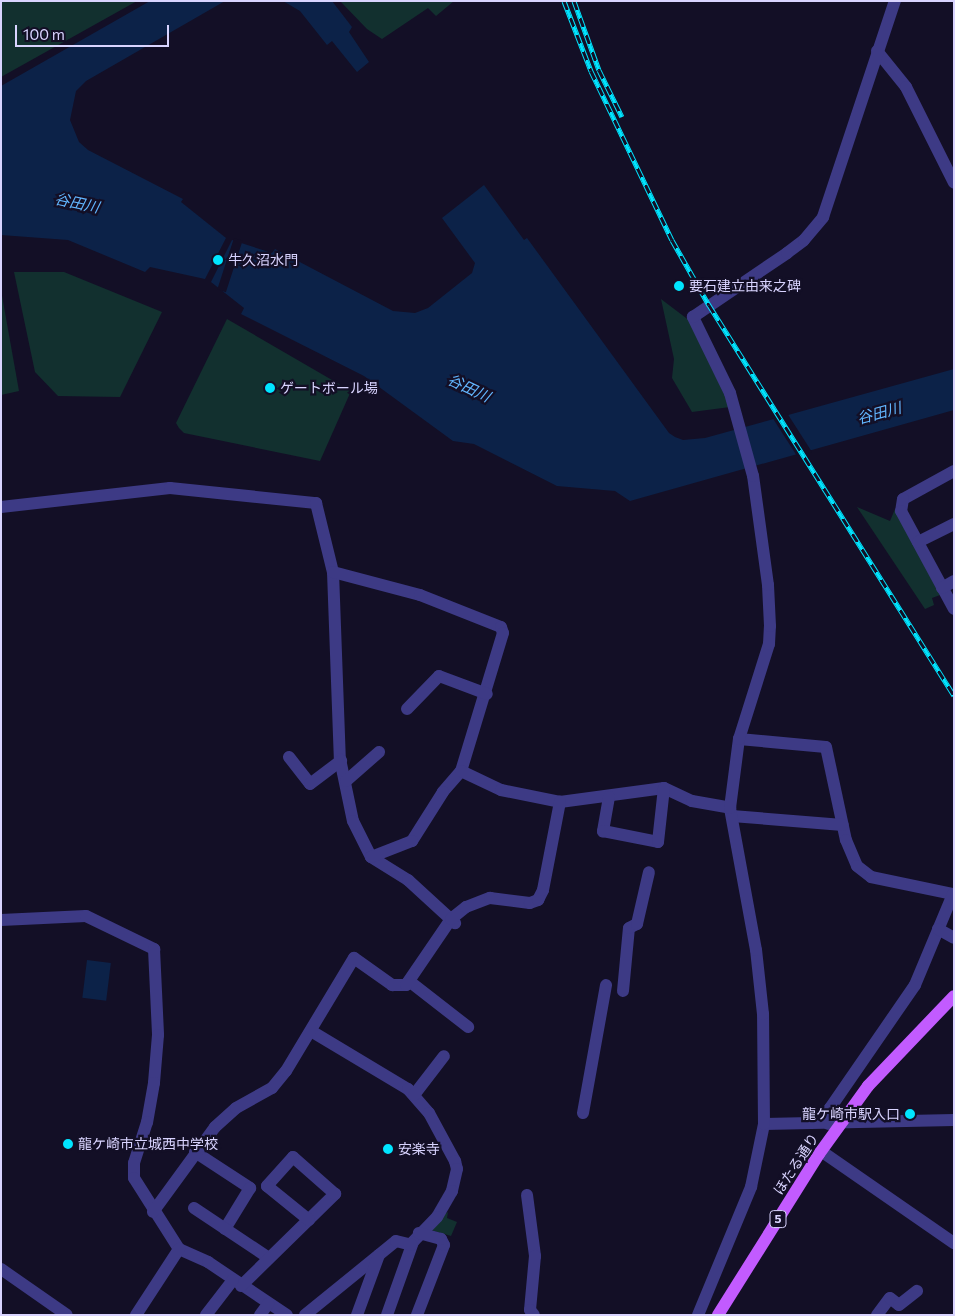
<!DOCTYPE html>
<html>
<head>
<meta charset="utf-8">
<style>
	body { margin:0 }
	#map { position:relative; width:955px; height:1316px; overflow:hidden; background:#130f26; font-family:Commissioner,"Noto Sans JP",sans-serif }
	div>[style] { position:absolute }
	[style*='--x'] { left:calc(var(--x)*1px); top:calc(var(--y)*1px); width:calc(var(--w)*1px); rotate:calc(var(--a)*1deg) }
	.green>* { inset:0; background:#12302f }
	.water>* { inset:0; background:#0c2248; transform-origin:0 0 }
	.pier>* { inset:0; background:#130f26; transform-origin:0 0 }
	.minor>* { height:12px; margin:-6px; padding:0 6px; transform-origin:6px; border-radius:6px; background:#3d3a85 }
	.major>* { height:12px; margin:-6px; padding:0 6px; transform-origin:6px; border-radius:6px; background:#c25bff }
	.rail>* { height:5px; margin-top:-2.5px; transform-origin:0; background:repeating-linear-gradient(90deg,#130f26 0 9px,#00e5ff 0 18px); box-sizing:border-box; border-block:1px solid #00e5ff }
	.dots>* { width:14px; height:14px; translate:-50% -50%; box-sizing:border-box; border:2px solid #130f26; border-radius:50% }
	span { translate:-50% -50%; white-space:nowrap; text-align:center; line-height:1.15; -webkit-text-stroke:4.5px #130f26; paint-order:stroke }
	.shield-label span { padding:1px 4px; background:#130f26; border:1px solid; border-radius:4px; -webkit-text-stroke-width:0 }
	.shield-label { font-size:12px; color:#d9d4ff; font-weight:700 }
	.poi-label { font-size:14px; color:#d9d4ff }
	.left { translate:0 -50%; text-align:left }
	.right { translate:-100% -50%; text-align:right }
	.street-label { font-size:14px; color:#d9d4ff }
	.water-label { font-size:15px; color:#62b6ff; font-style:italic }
	.frame { position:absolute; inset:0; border:2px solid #d9d4ff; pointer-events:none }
	.scale { position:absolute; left:15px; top:25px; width:154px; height:22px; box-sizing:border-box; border:2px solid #d9d4ff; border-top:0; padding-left:6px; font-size:15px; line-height:18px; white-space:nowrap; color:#d9d4ff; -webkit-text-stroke:4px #130f26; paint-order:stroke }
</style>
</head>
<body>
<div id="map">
	<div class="green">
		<div style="clip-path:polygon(1px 1px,137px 1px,1px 77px)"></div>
		<div style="clip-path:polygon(340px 1px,454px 1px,436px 16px,428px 8px,382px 39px,367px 29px)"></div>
		<div style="clip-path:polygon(14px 272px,64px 272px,162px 312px,120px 397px,58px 396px,35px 372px)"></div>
		<div style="clip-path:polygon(1px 290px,19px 391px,1px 395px)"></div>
		<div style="clip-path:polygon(661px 299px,690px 321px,730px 407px,692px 412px,672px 378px,674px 359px)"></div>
		<div style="clip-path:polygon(227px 319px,351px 391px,320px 461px,184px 433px,179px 428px,176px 423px)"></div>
		<div style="clip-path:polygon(857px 507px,890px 521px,895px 509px,940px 595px,932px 598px,934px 605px,925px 609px)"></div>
		<div style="clip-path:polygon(448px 1212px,447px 1218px,457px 1222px,451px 1236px,431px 1230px,430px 1225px)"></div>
	</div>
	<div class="water">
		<div style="clip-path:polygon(150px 1px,225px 1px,86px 81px,76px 91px,70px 120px,79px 142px,88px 150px,183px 199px,181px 202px,226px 238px,205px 279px,150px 267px,145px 272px,68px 240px,1px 235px,1px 86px)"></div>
		<div style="clip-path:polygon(283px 1px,332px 1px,352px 27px,349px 32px,369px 62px,357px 72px,332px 41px,327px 45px,300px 11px)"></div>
		<div style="clip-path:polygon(484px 185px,524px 240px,527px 238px,669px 433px,675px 437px,683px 440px,705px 438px,954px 369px,954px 410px,630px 501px,615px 491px,557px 486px,474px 444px,453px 441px,364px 376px,241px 314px,244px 308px,211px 282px,232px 240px,272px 253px,275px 249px,393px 311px,415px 313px,428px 308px,472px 273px,475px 263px,442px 218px)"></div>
		<div style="left:87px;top:960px;width:24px;height:38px;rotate:7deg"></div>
	</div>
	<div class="pier">
		<div style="left:234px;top:238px;width:9px;height:54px;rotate:18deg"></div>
		<div style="clip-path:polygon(787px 413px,812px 452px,797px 456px,772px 417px)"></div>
	</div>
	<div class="minor">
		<div style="--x:877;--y:51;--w:46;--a:51.1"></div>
		<div style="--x:906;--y:87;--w:107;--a:63.4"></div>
		<div style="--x:954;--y:471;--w:58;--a:151.2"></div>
		<div style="--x:903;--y:499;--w:12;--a:99"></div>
		<div style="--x:901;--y:511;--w:111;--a:61.6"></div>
		<div style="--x:1;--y:507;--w:170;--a:-6.4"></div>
		<div style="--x:170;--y:488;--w:147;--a:5.9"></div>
		<div style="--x:316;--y:503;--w:71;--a:76.2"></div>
		<div style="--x:333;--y:572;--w:187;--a:87.9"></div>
		<div style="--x:340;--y:759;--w:63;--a:78.2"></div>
		<div style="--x:353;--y:821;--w:40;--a:63.4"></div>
		<div style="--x:371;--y:857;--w:44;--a:31.9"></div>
		<div style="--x:408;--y:880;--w:64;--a:42.5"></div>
		<div style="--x:918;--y:542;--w:40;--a:-26.6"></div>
		<div style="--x:333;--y:572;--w:90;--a:14.8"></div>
		<div style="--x:420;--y:595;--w:87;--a:21.6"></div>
		<div style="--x:501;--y:627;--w:6;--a:72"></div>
		<div style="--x:503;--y:633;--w:144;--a:106.9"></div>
		<div style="--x:461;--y:771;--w:28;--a:131"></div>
		<div style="--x:443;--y:792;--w:58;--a:122.3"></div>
		<div style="--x:412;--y:841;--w:44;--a:158.7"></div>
		<div style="--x:942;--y:588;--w:14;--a:-30"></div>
		<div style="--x:407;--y:709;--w:46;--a:-45.9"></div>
		<div style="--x:439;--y:676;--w:51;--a:20.6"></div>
		<div style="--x:739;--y:739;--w:87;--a:5.3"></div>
		<div style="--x:826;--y:747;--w:95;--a:77.9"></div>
		<div style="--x:846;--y:840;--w:28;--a:67"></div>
		<div style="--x:857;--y:866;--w:18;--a:38"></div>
		<div style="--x:871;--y:877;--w:84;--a:11.7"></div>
		<div style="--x:953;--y:894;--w:99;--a:112.7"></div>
		<div style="--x:915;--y:985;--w:150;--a:124.6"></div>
		<div style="--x:830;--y:1108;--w:16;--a:97"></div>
		<div style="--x:289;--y:757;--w:34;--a:52"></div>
		<div style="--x:310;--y:784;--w:39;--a:-37"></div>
		<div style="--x:461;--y:771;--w:44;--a:25.4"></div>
		<div style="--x:501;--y:790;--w:60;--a:11.5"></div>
		<div style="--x:560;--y:802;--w:105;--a:-7.7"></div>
		<div style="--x:664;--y:788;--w:31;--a:25"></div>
		<div style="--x:692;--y:801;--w:39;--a:10"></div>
		<div style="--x:346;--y:781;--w:44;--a:-41.3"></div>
		<div style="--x:609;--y:797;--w:35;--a:100"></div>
		<div style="--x:603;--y:831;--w:56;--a:11.3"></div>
		<div style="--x:658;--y:842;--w:54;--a:-83.7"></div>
		<div style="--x:732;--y:816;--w:111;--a:4.6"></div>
		<div style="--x:1;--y:920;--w:85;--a:-2.7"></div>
		<div style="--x:86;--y:916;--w:76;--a:25.9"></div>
		<div style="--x:154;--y:949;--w:86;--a:87.3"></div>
		<div style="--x:158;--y:1035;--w:48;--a:94.8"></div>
		<div style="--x:154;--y:1083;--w:40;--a:100"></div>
		<div style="--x:147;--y:1122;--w:43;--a:107.6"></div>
		<div style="--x:134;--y:1163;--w:15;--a:90"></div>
		<div style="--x:134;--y:1178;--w:84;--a:57.6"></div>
		<div style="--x:179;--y:1249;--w:32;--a:24"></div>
		<div style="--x:208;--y:1262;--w:95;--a:33.9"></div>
		<div style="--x:938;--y:929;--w:18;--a:29"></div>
		<div style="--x:409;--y:981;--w:75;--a:37.9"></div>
		<div style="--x:623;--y:991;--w:63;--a:-84.6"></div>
		<div style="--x:629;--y:928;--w:9;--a:-27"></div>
		<div style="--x:637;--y:924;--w:53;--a:-77"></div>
		<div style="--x:311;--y:1031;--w:113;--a:30.9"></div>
		<div style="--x:408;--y:1089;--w:32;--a:49"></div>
		<div style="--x:429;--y:1113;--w:55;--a:61.6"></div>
		<div style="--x:455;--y:1161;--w:8;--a:76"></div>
		<div style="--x:457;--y:1169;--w:23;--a:103"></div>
		<div style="--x:452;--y:1191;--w:30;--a:120"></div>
		<div style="--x:437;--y:1217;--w:35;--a:134"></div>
		<div style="--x:413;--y:1242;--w:77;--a:109.6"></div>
		<div style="--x:414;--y:1095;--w:49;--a:-52.4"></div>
		<div style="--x:583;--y:1113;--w:130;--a:-79.8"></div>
		<div style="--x:764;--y:1124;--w:190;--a:-1.2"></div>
		<div style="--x:821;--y:1151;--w:162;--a:34.7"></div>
		<div style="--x:195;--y:1152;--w:66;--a:33.2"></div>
		<div style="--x:250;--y:1188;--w:48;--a:121.4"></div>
		<div style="--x:527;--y:1195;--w:62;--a:82.5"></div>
		<div style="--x:535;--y:1256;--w:54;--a:95.3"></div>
		<div style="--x:530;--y:1310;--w:6;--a:51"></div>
		<div style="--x:194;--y:1208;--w:90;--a:33.7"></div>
		<div style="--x:153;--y:1212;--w:105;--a:-53.9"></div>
		<div style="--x:215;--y:1127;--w:28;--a:-42"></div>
		<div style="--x:236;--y:1108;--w:41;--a:-29.1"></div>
		<div style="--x:272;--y:1088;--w:22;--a:-51"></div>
		<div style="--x:286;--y:1071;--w:132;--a:-59"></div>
		<div style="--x:354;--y:958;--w:47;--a:35.4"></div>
		<div style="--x:392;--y:985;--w:14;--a:0"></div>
		<div style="--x:406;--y:985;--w:80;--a:-55.7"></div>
		<div style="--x:451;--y:919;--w:19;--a:-39"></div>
		<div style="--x:466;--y:907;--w:26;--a:-21"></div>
		<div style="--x:490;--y:898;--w:40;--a:7.1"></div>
		<div style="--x:530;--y:903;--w:9;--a:-21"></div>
		<div style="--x:538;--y:900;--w:11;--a:-63"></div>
		<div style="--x:543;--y:890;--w:90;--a:-79.1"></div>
		<div style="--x:1;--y:1269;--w:80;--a:34.9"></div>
		<div style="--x:241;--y:1286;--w:132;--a:-44.4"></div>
		<div style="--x:335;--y:1194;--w:56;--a:-138.6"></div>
		<div style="--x:293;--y:1157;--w:39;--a:132"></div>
		<div style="--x:267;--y:1186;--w:54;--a:39"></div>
		<div style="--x:136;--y:1315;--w:79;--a:-56.9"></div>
		<div style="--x:206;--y:1315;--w:44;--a:-52.4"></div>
		<div style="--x:260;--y:1315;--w:14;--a:-54"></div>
		<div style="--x:305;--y:1315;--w:117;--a:-39.1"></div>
		<div style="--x:396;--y:1241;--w:16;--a:14"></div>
		<div style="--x:357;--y:1315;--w:64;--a:-69.9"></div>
		<div style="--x:417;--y:1315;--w:75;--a:-68.9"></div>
		<div style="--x:444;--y:1245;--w:7;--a:-117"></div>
		<div style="--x:441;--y:1239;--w:23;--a:-165"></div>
		<div style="--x:698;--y:1315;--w:139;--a:-67.5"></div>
		<div style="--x:751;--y:1187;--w:64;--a:-78.3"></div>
		<div style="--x:764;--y:1124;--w:110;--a:-90.5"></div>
		<div style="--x:763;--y:1014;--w:64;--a:-96.2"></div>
		<div style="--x:756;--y:950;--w:144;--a:-100.4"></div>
		<div style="--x:730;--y:808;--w:70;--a:-82.6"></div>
		<div style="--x:739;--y:739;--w:100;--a:-72.5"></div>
		<div style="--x:769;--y:644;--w:18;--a:-87"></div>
		<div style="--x:770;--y:626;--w:41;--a:-92.8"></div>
		<div style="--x:768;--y:585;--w:110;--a:-97.8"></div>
		<div style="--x:753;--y:476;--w:86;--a:-105.5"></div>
		<div style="--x:730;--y:393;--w:85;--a:-116"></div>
		<div style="--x:693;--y:317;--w:114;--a:-34.2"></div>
		<div style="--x:787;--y:253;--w:21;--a:-37"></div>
		<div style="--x:804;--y:240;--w:30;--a:-50"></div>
		<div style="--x:823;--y:217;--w:228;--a:-71.6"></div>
		<div style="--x:877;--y:1315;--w:21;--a:-53"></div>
		<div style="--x:890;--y:1298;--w:11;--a:38"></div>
		<div style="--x:899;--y:1305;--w:23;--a:-38"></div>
	</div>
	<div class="major">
		<div style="--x:718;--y:1315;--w:190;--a:-57.9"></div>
		<div style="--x:819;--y:1154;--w:84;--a:-54.2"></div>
		<div style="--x:868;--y:1086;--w:124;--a:-46.3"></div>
	</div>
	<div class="rail">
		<div style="--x:564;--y:1;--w:75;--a:68.9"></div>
		<div style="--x:591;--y:71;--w:187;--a:64.4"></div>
		<div style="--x:672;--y:240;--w:75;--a:60.4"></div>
		<div style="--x:709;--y:305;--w:461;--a:57.9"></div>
		<div style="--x:574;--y:1;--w:73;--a:70.1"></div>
		<div style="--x:599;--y:70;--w:52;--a:63.9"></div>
	</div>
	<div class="dots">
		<div style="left:218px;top:260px;background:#00e5ff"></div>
		<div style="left:679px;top:286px;background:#00e5ff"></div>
		<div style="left:270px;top:388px;background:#00e5ff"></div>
		<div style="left:910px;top:1114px;background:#00e5ff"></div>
		<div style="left:68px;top:1144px;background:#00e5ff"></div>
		<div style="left:388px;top:1149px;background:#00e5ff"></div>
	</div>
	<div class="shield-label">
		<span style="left:778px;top:1219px">5</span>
	</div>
	<div class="poi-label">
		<span class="left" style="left:228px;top:260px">牛久沼水門</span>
		<span class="left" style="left:689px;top:286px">要石建立由来之碑</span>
		<span class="left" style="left:280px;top:388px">ゲートボール場</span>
		<span class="right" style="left:900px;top:1114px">龍ケ崎市駅入口</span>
		<span class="left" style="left:78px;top:1144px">龍ケ崎市立城西中学校</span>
		<span class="left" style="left:398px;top:1149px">安楽寺</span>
	</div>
	<div class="street-label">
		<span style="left:796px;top:1164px;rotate:-57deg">ほたる通り</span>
	</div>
	<div class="water-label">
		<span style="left:77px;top:203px;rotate:12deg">谷田川</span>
		<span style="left:469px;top:388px;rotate:25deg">谷田川</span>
		<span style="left:879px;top:413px;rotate:-15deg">谷田川</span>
	</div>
	<div class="frame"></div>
	<div class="scale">100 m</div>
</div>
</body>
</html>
